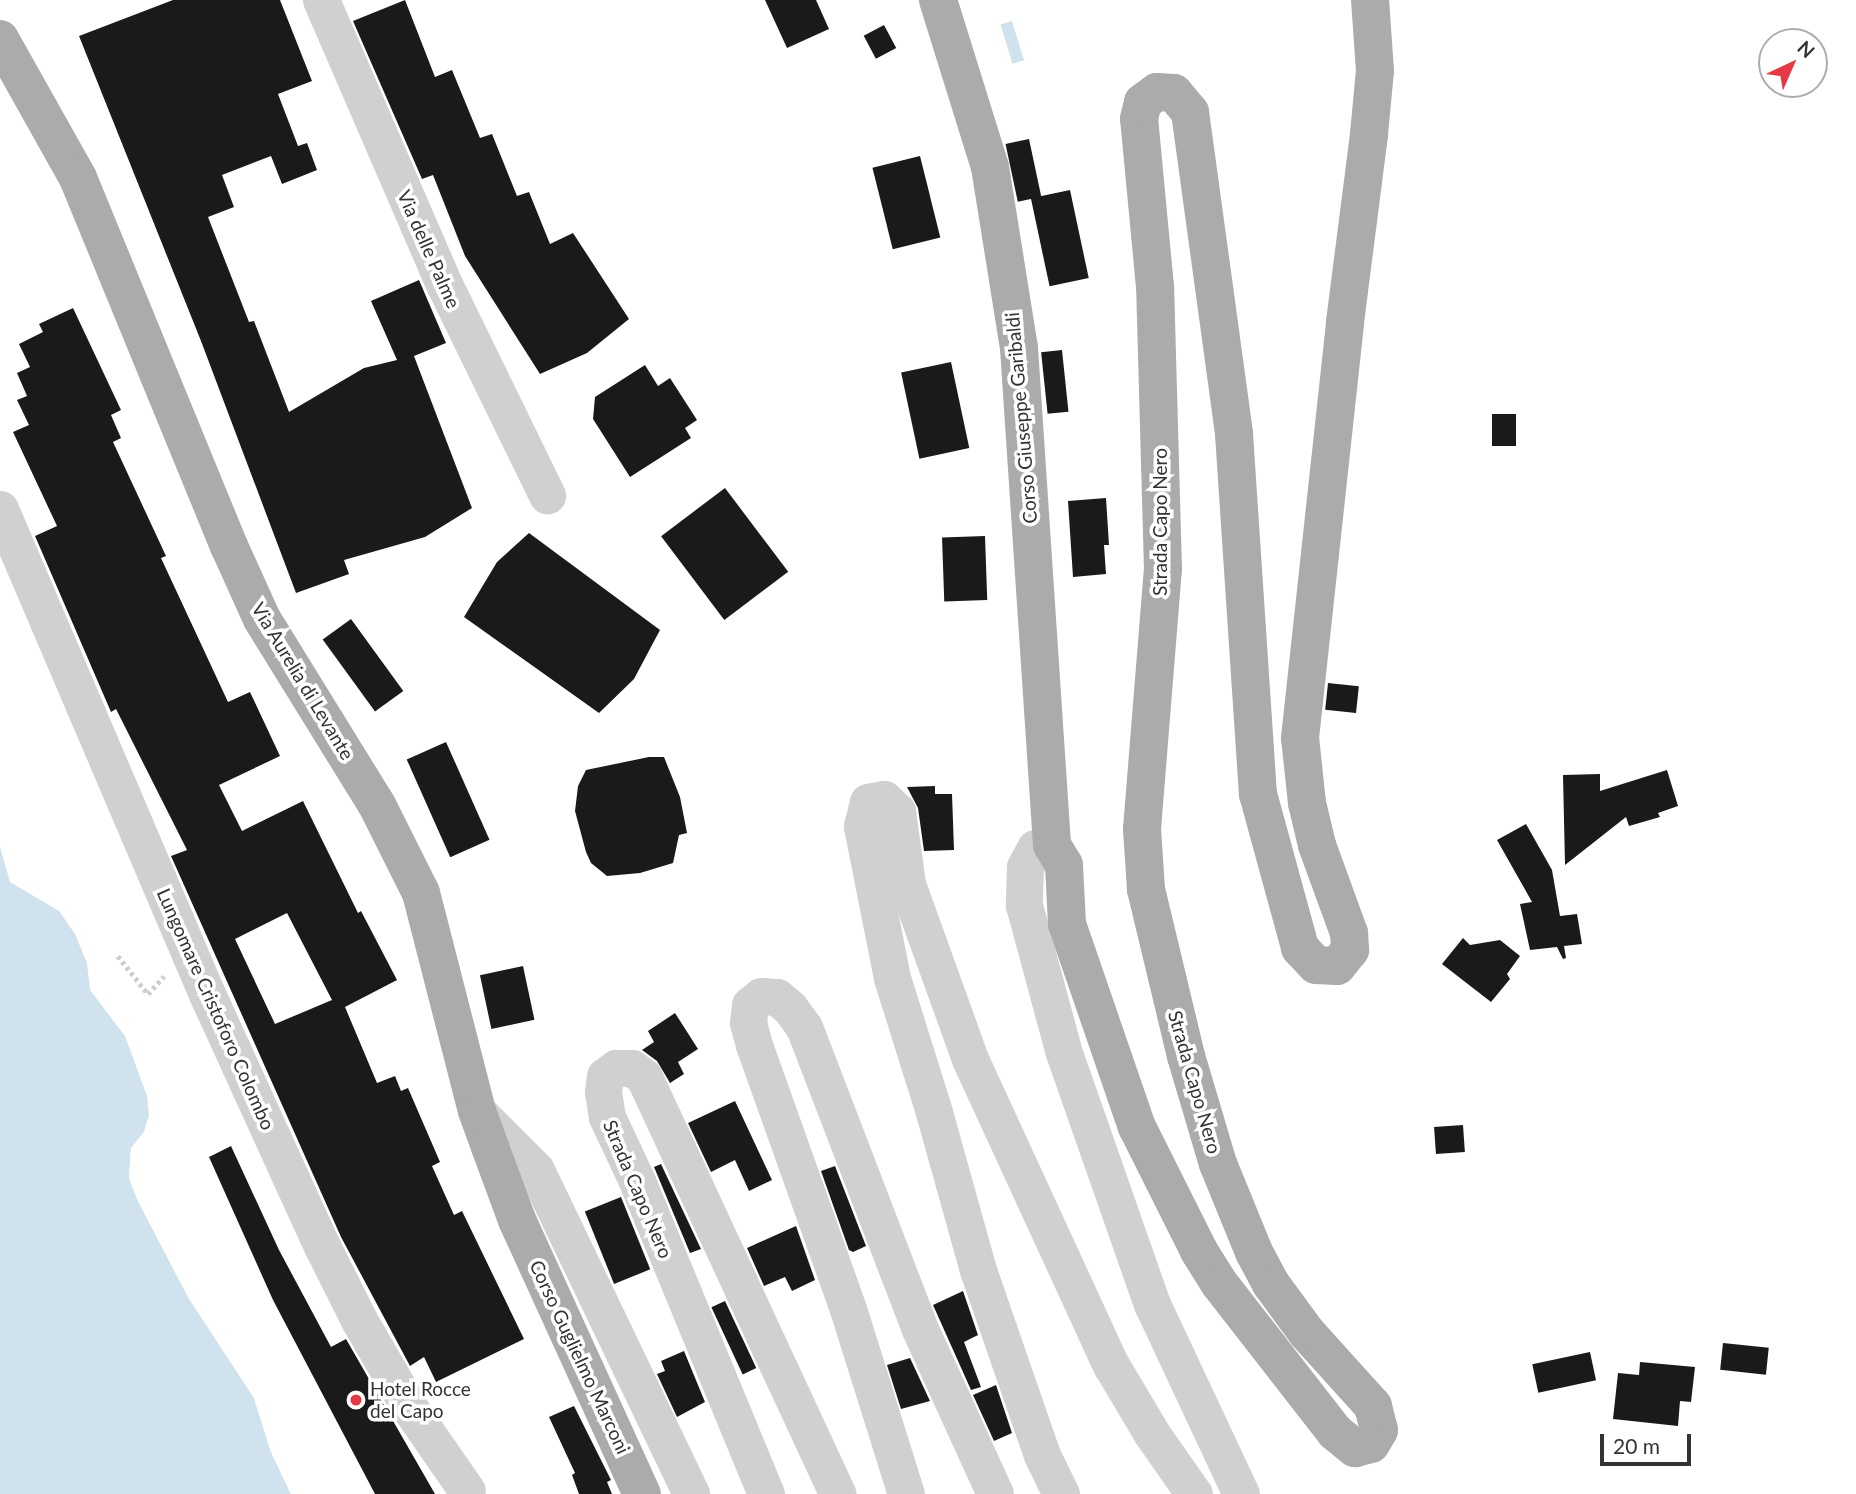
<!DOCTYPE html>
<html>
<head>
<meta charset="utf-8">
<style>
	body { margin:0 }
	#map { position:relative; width:1856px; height:1494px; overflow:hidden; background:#fff; font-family:Lato,sans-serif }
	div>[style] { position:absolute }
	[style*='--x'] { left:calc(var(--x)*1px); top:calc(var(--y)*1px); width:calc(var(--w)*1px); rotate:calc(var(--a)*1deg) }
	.water>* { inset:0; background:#cfe2ee; transform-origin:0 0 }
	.pier>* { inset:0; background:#fff }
	.building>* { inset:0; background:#1a1a1a; transform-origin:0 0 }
	.path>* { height:4.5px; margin-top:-2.25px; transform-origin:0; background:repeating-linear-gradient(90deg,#cdcdcd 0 3.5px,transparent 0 7px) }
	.minor>* { height:37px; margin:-18.5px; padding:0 18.5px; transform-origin:18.5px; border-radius:18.5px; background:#d0d0d0 }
	.major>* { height:38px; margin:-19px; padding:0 19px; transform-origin:19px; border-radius:19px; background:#ababab }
	.dots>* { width:19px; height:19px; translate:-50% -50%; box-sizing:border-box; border:4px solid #fff; border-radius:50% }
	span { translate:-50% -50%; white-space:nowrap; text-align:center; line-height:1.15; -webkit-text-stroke:7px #fff; paint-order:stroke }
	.street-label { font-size:19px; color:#333 }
	.poi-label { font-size:19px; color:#333 }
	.left { translate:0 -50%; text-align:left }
	.north { position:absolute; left:1758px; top:28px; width:70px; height:70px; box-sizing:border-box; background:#fff; border:2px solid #adadad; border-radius:50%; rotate:44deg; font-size:19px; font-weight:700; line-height:28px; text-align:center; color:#333 }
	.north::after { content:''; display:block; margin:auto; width:24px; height:32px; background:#e63946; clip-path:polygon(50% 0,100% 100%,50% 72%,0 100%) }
	.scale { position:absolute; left:1600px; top:1434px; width:91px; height:32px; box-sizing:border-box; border:4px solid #333; border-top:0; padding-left:9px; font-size:21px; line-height:24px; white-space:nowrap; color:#333; -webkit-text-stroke:5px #fff; paint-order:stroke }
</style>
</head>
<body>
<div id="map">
	<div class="water">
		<div style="left:1012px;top:21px;width:41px;height:12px;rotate:73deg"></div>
		<div style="clip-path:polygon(0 847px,10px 882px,59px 911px,75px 934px,87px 963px,90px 990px,125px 1036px,147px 1096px,149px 1116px,144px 1132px,131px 1148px,129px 1178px,138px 1201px,188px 1297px,254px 1398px,271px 1452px,291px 1494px,0 1494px)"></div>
	</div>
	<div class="pier">
		<div style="clip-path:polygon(149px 1116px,153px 1117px,147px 1133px,134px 1149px,133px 1177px,141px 1199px,191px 1295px,257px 1397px,274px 1451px,295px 1494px,291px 1494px,271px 1452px,254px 1398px,188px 1297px,138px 1201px,129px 1178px,131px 1148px,144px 1132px)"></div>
	</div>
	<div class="building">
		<div style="clip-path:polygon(173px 0,280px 0,312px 81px,278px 94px,298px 146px,307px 143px,317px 170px,282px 184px,271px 156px,222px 175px,234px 207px,208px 217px,249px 322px,254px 321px,289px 412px,364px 368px,397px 360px,371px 301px,419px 280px,446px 343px,414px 356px,472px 508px,425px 537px,344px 560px,349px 574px,296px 593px,201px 341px,79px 36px)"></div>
		<div style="clip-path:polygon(405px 0,435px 77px,452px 70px,480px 138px,492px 134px,517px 196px,529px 192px,550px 244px,573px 233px,629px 319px,587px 353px,540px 374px,465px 256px,433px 175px,422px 179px,353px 21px)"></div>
		<div style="clip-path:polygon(765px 0,816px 0,829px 29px,787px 48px)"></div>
		<div style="left:884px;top:25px;width:26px;height:23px;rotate:62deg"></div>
		<div style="left:1029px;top:139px;width:59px;height:24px;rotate:78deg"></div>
		<div style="left:920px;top:156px;width:84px;height:49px;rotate:76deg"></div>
		<div style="left:1070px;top:190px;width:90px;height:40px;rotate:78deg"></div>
		<div style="clip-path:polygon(evenodd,73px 308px,121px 410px,111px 415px,121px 438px,113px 442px,166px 556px,161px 558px,228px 702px,250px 692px,280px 756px,219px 785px,242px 831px,303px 801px,358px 913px,361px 911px,397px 980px,345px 1007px,377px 1083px,395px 1076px,401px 1091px,408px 1088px,440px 1162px,432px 1166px,454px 1215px,462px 1211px,524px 1339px,436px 1382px,424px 1357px,410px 1366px,341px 1237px,171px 856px,187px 850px,116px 709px,111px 712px,35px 536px,57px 526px,13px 432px,29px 425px,17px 400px,27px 396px,17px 373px,30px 367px,19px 344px,43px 332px,39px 324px,73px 308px,287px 913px,332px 1000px,275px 1024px,235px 939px,287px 913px)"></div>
		<div style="left:1062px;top:350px;width:62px;height:21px;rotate:84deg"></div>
		<div style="left:951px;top:362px;width:88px;height:51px;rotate:78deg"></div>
		<div style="clip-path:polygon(645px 365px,658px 386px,670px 378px,697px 420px,685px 428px,691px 438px,630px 477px,593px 419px,595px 397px)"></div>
		<div style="left:1492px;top:414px;width:24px;height:32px"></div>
		<div style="left:725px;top:488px;width:105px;height:80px;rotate:53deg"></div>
		<div style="clip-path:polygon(1106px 498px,1109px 545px,1104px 545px,1106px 574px,1073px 577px,1068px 501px)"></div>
		<div style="clip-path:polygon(529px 533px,660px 630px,634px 679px,599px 713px,464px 617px,497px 562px)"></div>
		<div style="left:985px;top:536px;width:64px;height:43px;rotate:88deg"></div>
		<div style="left:351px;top:619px;width:89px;height:35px;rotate:54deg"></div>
		<div style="left:1328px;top:683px;width:31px;height:27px;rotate:6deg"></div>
		<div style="left:446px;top:742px;width:107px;height:43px;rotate:66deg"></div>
		<div style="clip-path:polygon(649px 757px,664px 757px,680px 797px,687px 833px,679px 835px,673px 863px,640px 873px,607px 876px,591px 863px,586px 852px,575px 811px,578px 786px,586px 770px)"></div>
		<div style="clip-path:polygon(1667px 770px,1678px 806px,1658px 813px,1660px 817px,1629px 826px,1626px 817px,1565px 865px,1563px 775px,1600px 774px,1600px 791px)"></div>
		<div style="clip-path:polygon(935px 786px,935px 794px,952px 794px,954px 850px,924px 851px,918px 808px,907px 787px)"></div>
		<div style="clip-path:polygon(1526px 824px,1552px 870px,1560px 916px,1577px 914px,1582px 944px,1564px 946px,1566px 958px,1563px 959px,1557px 947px,1530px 950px,1520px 904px,1532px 902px,1497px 840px)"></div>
		<div style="clip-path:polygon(1463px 938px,1470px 945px,1500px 940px,1520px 956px,1507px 974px,1510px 979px,1491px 1002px,1442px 964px)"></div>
		<div style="left:523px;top:966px;width:55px;height:44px;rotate:78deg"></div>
		<div style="clip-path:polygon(675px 1013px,698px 1049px,678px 1062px,684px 1074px,670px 1083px,657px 1061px,642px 1050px,654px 1042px,648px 1031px)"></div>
		<div style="clip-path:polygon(735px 1101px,772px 1180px,749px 1191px,735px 1160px,711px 1172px,688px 1123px)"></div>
		<div style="left:1463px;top:1125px;width:27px;height:29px;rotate:86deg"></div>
		<div style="clip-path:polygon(231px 1146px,279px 1250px,331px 1347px,346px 1339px,435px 1494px,375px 1494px,273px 1300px,209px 1157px)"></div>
		<div style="clip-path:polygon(661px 1164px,701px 1249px,690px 1253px,654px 1167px)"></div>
		<div style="clip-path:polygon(835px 1166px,866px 1246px,853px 1252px,849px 1250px,821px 1171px)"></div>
		<div style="left:621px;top:1197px;width:78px;height:39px;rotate:68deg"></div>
		<div style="clip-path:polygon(796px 1226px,815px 1280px,792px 1291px,785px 1277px,764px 1286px,747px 1248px)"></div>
		<div style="clip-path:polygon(963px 1291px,978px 1335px,964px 1342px,981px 1387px,971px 1390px,933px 1305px)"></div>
		<div style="left:725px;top:1301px;width:74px;height:15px;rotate:65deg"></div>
		<div style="left:1723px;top:1343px;width:46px;height:27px;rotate:6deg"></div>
		<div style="clip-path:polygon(684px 1351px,705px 1402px,677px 1417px,657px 1374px,665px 1371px,661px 1361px)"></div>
		<div style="left:1590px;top:1352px;width:29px;height:59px;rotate:78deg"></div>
		<div style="clip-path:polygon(910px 1358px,930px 1401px,901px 1409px,887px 1365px)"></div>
		<div style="clip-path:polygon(1640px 1362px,1695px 1367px,1691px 1402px,1680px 1401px,1678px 1426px,1613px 1419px,1618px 1373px,1639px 1375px)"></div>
		<div style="clip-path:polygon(996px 1385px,1012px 1433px,994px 1441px,973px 1395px)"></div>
		<div style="clip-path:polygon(574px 1406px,611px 1480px,607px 1482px,612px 1494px,579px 1494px,572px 1475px,575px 1473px,549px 1417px)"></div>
	</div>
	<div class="path">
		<div style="--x:118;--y:956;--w:48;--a:51.7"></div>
		<div style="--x:148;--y:994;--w:24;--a:-48"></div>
	</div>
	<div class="minor">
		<div style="--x:321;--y:0;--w:312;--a:66.6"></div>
		<div style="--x:445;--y:286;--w:233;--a:64"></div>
		<div style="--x:0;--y:509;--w:527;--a:66.89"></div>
		<div style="--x:207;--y:994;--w:277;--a:65.5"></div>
		<div style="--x:322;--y:1246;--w:83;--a:63.4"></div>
		<div style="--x:359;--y:1320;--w:104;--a:60"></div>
		<div style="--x:411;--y:1410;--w:98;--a:55.3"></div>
		<div style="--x:1052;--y:845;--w:17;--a:170"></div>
		<div style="--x:1035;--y:848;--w:21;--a:118"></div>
		<div style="--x:1025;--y:867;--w:38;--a:92"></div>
		<div style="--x:1024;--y:905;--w:153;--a:74.9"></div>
		<div style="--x:1064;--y:1053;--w:266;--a:70.7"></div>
		<div style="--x:1152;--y:1304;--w:210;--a:64.9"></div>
		<div style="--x:477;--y:1111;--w:83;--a:45"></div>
		<div style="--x:536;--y:1170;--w:359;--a:64.4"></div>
		<div style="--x:766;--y:1494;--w:339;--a:-112.4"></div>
		<div style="--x:637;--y:1181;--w:71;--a:-115.1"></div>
		<div style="--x:607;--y:1117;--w:25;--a:-99"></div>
		<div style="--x:603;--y:1092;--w:16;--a:-83"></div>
		<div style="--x:605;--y:1076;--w:14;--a:-36"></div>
		<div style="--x:616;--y:1068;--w:16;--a:0"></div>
		<div style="--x:632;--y:1068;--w:15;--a:37"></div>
		<div style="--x:644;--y:1077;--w:460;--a:65.1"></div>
		<div style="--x:906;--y:1494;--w:194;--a:-107.4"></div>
		<div style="--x:848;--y:1309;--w:280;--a:-109.6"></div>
		<div style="--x:754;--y:1045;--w:23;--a:-105"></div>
		<div style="--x:748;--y:1023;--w:18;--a:-84"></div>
		<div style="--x:750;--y:1005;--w:14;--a:-39"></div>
		<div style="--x:761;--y:996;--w:16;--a:4"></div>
		<div style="--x:777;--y:997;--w:17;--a:40"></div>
		<div style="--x:790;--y:1008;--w:24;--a:54"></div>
		<div style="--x:804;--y:1027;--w:321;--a:69"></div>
		<div style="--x:919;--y:1327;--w:183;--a:65.5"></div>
		<div style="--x:1061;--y:1494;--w:43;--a:-116"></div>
		<div style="--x:1042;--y:1455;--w:196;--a:-109.1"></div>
		<div style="--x:978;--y:1270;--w:164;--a:-105.6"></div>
		<div style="--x:934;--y:1112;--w:140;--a:-107.4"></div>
		<div style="--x:892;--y:978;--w:155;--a:-101.2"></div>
		<div style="--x:862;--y:826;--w:25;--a:-76"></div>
		<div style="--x:868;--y:802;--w:16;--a:-11"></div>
		<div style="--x:884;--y:799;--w:18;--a:43"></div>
		<div style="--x:897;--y:811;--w:74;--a:82.2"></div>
		<div style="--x:907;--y:884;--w:186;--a:70.2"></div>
		<div style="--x:970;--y:1059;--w:337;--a:65.3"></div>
		<div style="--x:1111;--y:1365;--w:80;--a:59.3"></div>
		<div style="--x:1152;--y:1434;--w:73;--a:55"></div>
	</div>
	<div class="major">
		<div style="--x:938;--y:0;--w:175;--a:72.7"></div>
		<div style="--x:990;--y:167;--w:183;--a:80.9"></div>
		<div style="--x:1019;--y:348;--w:498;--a:86.2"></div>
		<div style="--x:1052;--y:845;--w:23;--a:59"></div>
		<div style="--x:1064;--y:865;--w:59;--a:87.1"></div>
		<div style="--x:1067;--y:924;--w:215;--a:71"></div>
		<div style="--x:1137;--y:1127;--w:139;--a:63.4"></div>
		<div style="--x:1199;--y:1251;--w:38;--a:58"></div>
		<div style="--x:1219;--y:1283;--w:189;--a:52.1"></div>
		<div style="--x:1335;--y:1432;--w:26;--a:39"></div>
		<div style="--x:1355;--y:1448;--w:16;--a:-14"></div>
		<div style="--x:1371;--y:1444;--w:16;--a:-60"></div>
		<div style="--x:1379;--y:1430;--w:25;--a:-104"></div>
		<div style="--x:1373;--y:1406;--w:98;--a:-132.1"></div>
		<div style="--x:1307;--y:1333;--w:61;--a:-126.3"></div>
		<div style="--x:1271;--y:1284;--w:36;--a:-118"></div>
		<div style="--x:1254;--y:1252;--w:95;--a:-112.2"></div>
		<div style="--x:1218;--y:1164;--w:113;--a:-106.5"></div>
		<div style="--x:1186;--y:1056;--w:172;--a:-103.5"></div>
		<div style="--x:1146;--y:889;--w:60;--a:-93.8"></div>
		<div style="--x:1142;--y:829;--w:260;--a:-85.4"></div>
		<div style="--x:1163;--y:570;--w:283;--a:-91.6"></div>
		<div style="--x:1155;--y:287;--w:169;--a:-95.4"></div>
		<div style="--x:1139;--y:119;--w:17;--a:-77"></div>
		<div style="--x:1143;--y:102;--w:17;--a:-36"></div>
		<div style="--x:1157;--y:92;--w:17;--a:3"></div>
		<div style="--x:1174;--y:93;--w:25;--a:50"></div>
		<div style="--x:1190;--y:112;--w:325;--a:82.2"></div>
		<div style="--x:1234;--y:434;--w:361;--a:86.2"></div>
		<div style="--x:1258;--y:794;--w:160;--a:74.7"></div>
		<div style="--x:1300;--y:948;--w:23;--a:47"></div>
		<div style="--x:1316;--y:965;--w:21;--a:3"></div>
		<div style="--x:1337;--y:966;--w:21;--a:-51"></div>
		<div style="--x:1350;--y:950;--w:17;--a:-93"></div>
		<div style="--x:1349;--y:933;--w:94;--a:-110"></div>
		<div style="--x:1317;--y:845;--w:43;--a:-103.4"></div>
		<div style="--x:1307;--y:803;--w:65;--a:-96.1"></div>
		<div style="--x:1300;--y:738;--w:418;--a:-83.8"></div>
		<div style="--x:1345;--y:322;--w:190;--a:-82.7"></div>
		<div style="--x:1369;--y:134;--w:63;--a:-84.6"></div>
		<div style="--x:1375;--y:71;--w:71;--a:-94"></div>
		<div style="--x:0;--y:39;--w:159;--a:60.7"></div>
		<div style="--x:78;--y:178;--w:398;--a:67.7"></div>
		<div style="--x:229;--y:546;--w:80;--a:65.7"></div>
		<div style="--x:262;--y:619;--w:219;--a:58.3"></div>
		<div style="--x:377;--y:805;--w:98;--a:63.4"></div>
		<div style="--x:421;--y:893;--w:225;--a:75.6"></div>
		<div style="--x:477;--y:1111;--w:38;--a:70"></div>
		<div style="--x:490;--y:1147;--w:78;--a:69.7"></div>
		<div style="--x:517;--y:1220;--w:301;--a:65.5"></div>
	</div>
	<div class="dots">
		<div style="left:356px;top:1400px;background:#e63946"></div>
	</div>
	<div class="street-label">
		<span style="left:429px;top:249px;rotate:66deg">Via delle Palme</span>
		<span style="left:1021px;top:418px;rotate:-95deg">Corso Giuseppe Garibaldi</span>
		<span style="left:1160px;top:522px;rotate:-90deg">Strada Capo Nero</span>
		<span style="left:303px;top:681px;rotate:59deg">Via Aurelia di Levante</span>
		<span style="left:216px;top:1009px;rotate:66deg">Lungomare Cristoforo Colombo</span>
		<span style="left:1195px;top:1082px;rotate:74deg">Strada Capo Nero</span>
		<span style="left:638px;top:1189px;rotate:67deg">Strada Capo Nero</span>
		<span style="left:580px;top:1357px;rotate:65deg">Corso Guglielmo Marconi</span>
	</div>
	<div class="poi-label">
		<span class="left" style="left:370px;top:1400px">Hotel Rocce<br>del Capo</span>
	</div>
	<div class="north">N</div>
	<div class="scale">20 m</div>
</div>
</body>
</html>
